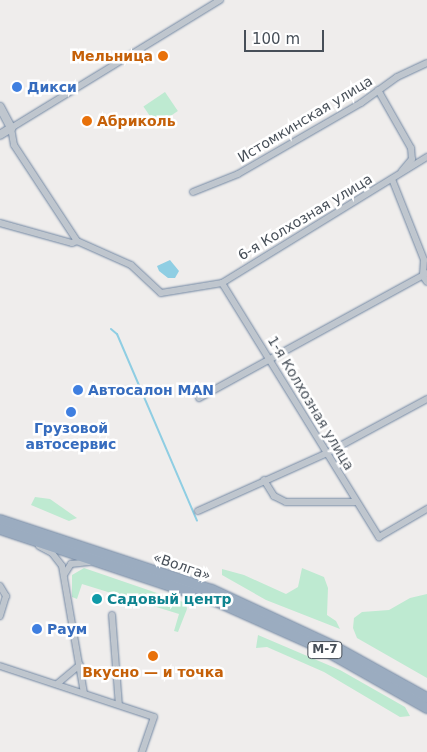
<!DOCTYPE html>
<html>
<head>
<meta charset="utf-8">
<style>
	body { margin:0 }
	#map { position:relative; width:427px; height:752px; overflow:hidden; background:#efedec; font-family:"DejaVu Sans",sans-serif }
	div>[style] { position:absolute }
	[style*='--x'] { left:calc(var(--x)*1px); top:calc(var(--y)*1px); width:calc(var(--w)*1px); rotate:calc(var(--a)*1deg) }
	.green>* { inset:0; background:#beead1; transform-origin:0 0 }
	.water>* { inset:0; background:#8fcee3 }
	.stream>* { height:2px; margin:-1px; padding:0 1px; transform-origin:1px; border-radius:1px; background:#8fcee3 }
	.roads { filter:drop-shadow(0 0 1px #7388a3) drop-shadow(0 0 1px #7388a3) }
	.minor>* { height:6px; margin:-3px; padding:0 3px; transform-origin:3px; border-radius:3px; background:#bfc6ce }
	.tertiary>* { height:8px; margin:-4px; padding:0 4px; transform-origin:4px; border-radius:4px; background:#bfc6ce }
	.trunk>* { height:10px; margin:-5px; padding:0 5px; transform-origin:5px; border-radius:5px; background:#9bacc0 }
	.dots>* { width:14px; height:14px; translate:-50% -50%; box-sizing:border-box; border:2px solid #fff; border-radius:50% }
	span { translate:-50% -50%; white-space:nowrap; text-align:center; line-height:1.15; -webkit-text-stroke:5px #fff; paint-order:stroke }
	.shield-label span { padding:1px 4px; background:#fff; border:1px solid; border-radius:4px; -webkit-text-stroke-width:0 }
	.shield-label { font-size:12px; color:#474f58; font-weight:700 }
	.food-label { font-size:14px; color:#c56008; font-weight:700 }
	.right { translate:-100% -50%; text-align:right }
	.left { translate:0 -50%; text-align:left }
	.shop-label { font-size:14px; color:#366cbe; font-weight:700 }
	.street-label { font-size:14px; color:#474f58 }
	.culture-label { font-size:14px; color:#0d838f; font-weight:700 }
	.scale { position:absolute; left:244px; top:30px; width:80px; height:22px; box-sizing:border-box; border:2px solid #474f58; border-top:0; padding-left:6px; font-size:15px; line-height:18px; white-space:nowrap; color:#474f58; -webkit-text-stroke:4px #fff; paint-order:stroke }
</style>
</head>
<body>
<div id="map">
	<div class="green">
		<div style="left:165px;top:92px;width:23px;height:26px;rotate:56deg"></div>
		<div style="clip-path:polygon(35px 497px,50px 499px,77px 518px,69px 521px,31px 505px)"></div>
		<div style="clip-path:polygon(84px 568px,186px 603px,187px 609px,178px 632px,174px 631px,179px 614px,82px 584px,77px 599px,72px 597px,72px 575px)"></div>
		<div style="clip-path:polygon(302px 568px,324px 577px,328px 588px,327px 615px,336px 621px,340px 629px,266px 600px,222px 575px,222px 569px,244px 575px,286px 594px,298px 587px)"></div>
		<div style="clip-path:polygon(427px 594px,427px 678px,357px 638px,353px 628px,354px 618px,362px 612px,389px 610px,410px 598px)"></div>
		<div style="clip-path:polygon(258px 635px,340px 670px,405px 707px,410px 716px,400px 717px,324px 672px,267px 647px,256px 648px)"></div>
	</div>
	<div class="water">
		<div style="clip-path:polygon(170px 260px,179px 271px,175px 278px,168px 278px,159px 271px,157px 266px)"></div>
	</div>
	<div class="stream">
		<div style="--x:111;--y:329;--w:8;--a:40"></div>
		<div style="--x:117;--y:334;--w:203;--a:66.8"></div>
	</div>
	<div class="roads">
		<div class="minor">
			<div style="--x:220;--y:0;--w:245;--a:148.5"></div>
			<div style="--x:11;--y:128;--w:17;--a:80"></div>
			<div style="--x:14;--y:145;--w:115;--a:56.7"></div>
			<div style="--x:77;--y:241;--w:59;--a:24"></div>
			<div style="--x:131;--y:265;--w:41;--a:43"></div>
			<div style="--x:161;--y:293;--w:62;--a:-9.3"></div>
			<div style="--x:222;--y:283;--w:241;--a:-31.6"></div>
			<div style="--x:378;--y:90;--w:67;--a:60.4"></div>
			<div style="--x:411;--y:148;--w:11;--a:85"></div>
			<div style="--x:412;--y:159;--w:16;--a:130"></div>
			<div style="--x:392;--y:179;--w:87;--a:68.4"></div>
			<div style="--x:424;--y:260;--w:16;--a:94"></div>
			<div style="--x:423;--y:276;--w:7;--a:56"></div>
			<div style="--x:193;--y:192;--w:48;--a:-21.8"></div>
			<div style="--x:238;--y:174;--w:142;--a:-30"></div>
			<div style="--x:361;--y:103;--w:44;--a:-35.8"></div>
			<div style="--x:397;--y:77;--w:33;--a:-25"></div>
			<div style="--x:0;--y:223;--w:75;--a:15.5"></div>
			<div style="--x:72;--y:243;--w:5;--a:-22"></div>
			<div style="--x:222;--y:283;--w:299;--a:58.3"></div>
			<div style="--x:379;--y:537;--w:56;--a:-30.3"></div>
			<div style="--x:199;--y:398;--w:260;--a:-28.7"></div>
			<div style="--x:264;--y:480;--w:19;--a:58"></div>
			<div style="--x:274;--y:496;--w:13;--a:27"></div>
			<div style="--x:286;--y:502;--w:70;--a:0"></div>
			<div style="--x:198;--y:511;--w:141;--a:-24.2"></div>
			<div style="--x:327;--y:453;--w:114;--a:-28.4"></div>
			<div style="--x:39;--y:546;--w:15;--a:28"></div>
			<div style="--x:52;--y:553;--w:16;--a:52"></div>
			<div style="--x:62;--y:566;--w:129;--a:80.2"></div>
			<div style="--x:64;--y:575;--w:13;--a:-58"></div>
			<div style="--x:71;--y:564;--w:18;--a:-6"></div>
			<div style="--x:0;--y:586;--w:12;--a:59"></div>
			<div style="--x:6;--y:596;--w:21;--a:107"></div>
			<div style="--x:112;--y:615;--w:90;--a:85.6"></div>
			<div style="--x:0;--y:666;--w:162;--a:18.3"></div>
			<div style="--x:154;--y:717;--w:37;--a:109"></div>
			<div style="--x:57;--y:684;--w:30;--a:-40"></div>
		</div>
		<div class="tertiary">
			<div style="--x:0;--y:107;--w:24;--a:62"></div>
			<div style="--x:11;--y:128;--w:13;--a:148"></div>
		</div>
		<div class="trunk">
			<div style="--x:0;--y:520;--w:223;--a:18.3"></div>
			<div style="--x:212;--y:590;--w:136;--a:24.9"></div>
			<div style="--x:335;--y:647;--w:105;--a:29"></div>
			<div style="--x:0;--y:529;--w:230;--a:18.5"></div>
			<div style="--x:218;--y:602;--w:115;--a:24.1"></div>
			<div style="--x:323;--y:649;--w:120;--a:29.6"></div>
		</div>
	</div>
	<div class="dots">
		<div style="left:163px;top:56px;background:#e8710a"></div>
		<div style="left:17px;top:87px;background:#3f7fe0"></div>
		<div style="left:87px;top:121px;background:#e8710a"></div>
		<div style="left:78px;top:390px;background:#3f7fe0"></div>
		<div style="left:71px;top:412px;background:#3f7fe0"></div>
		<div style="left:97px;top:599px;background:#0f9aa8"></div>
		<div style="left:37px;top:629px;background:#3f7fe0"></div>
		<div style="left:153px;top:656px;background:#e8710a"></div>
	</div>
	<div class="shield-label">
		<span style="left:325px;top:650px">М-7</span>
	</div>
	<div class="food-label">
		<span class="right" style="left:153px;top:56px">Мельница</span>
		<span class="left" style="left:97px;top:121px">Абриколь</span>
		<span style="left:153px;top:672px">Вкусно — и точка</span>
	</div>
	<div class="shop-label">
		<span class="left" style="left:27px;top:87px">Дикси</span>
		<span class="left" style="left:88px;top:390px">Автосалон MAN</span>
		<span style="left:71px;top:436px">Грузовой<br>автосервис</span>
		<span class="left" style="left:47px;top:629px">Раум</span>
	</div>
	<div class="street-label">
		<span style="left:305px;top:119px;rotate:-31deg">Истомкинская улица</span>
		<span style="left:305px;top:217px;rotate:-31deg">6-я Колхозная улица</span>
		<span style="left:311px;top:403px;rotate:59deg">1-я Колхозная улица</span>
		<span style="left:182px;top:566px;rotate:19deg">«Волга»</span>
	</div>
	<div class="culture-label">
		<span class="left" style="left:107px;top:599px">Садовый центр</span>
	</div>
	<div class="scale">100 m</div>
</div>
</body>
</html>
